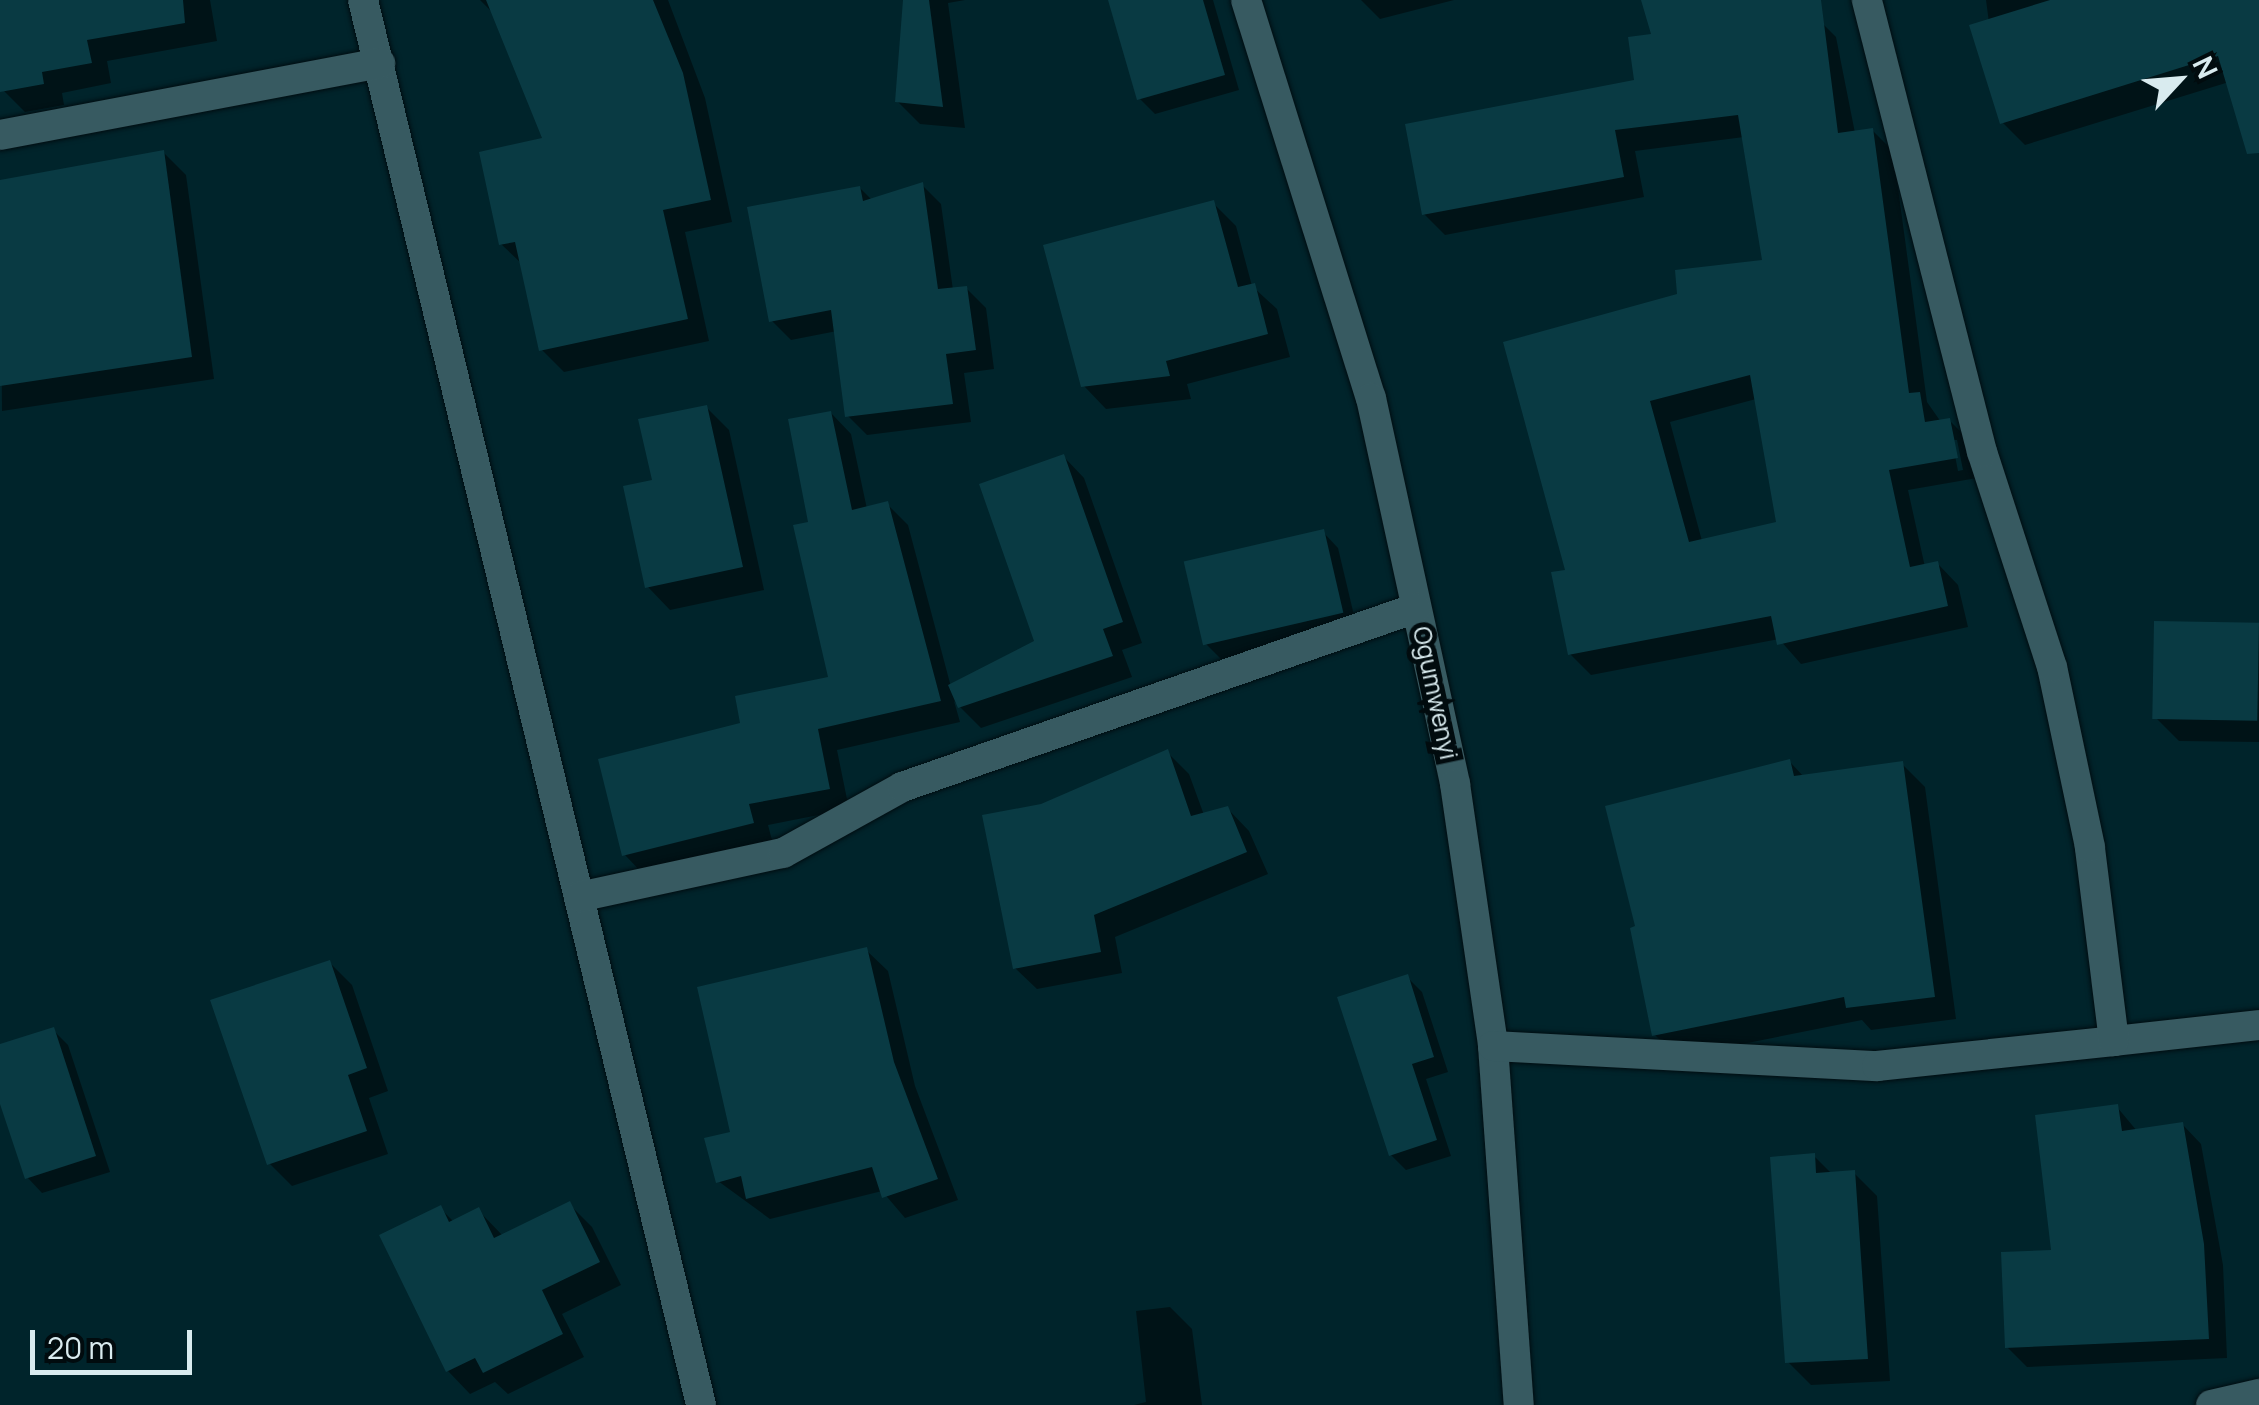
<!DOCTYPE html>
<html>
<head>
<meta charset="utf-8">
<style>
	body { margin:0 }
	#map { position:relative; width:2259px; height:1405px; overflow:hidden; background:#00242b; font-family:Manrope,sans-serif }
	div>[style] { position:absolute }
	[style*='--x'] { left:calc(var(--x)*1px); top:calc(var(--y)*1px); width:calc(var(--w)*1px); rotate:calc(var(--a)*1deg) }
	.shadow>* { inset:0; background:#0007 }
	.building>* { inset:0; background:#093a43; transform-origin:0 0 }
	.roads { filter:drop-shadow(0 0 2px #000d11) drop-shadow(0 0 2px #000d11) }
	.street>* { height:30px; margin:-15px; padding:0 15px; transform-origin:15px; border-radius:15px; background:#375a61 }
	span { translate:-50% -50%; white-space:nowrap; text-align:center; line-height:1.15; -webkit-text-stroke:10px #010b0e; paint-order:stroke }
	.street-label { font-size:25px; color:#d9ebef }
	.north { position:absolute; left:2129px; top:30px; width:100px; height:100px; -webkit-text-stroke:8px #010b0e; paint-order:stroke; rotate:64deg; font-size:28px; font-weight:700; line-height:40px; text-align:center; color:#d9ebef }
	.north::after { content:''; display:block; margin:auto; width:35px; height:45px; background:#d9ebef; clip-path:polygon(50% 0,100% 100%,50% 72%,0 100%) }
	.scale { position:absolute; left:30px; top:1330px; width:162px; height:45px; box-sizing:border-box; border:5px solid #d9ebef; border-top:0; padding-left:12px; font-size:30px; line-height:35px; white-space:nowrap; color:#d9ebef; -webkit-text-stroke:8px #010b0e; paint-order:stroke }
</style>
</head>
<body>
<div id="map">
	<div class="shadow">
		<div style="clip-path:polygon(0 0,210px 0,217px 41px,107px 61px,111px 83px,62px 93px,64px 105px,25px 112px,4px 91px)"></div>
		<div style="clip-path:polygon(480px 0,668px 0,705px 98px,732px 222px,685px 232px,709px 341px,564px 372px,541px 349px,523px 265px,501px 244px,546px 140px,495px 15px)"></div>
		<div style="clip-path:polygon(906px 0,965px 0,948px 3px,965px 128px,920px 124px,897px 101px)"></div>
		<div style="clip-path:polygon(1110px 0,1213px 0,1239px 90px,1155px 114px,1139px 98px)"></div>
		<div style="clip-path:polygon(1361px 0,1454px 0,1380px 19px)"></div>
		<div style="clip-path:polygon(evenodd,1644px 0,1810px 0,1814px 15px,1836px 37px,1855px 133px,1872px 130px,1893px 151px,1927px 402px,1941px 422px,1949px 420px,1970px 441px,1977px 478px,1908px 490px,1925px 567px,1938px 564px,1958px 585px,1968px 627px,1801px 664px,1779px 639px,1591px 675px,1570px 654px,1568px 571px,1680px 296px,1764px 262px,1744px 137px,1635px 151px,1644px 197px,1445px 235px,1424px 214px,1636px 82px,1654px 36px,1644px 0,1756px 399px,1779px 524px,1702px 541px,1670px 422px,1756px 399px,1644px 0,1952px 440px,1957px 440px,1963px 470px,1958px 471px,1952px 440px)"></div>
		<div style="clip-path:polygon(1986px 0,2259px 0,2259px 134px,2229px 82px,2025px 145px,2002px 122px)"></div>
		<div style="clip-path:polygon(163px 152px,186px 175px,214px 379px,2px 411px,0 181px)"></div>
		<div style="clip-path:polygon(922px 185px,941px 204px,953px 290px,966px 288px,986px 308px,994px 369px,964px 373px,971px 422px,867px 435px,848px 416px,837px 331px,791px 340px,772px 321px,860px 188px,872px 200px)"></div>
		<div style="clip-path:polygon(1213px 203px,1236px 226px,1252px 286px,1277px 309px,1290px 357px,1187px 384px,1191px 399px,1106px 409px,1084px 386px)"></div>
		<div style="clip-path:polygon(706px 407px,729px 430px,764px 590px,670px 610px,648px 587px,655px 482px)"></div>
		<div style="clip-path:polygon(831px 413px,851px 434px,867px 509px,887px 504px,908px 525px,951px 687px,1037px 642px,1064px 457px,1084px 478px,1142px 643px,1122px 650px,1132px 677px,981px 728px,954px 701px,960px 722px,837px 750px,849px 809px,768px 825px,773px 844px,645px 876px,625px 855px,743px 725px,831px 679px,811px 524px)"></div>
		<div style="clip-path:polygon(1323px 532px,1338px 548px,1357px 628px,1222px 660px,1206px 644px)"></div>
		<div style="clip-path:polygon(2259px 624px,2259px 742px,2179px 741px,2156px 718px)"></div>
		<div style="clip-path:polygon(1167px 752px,1189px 774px,1204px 815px,1227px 808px,1249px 831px,1268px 874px,1115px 937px,1122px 973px,1037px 989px,1015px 968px,1042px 806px)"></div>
		<div style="clip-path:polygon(1790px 762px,1804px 777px,1902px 764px,1925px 787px,1956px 1019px,1871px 1030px,1862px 1020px,1677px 1057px,1654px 1034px)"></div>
		<div style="clip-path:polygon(866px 950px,888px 971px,915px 1086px,958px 1200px,905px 1218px,882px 1191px,770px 1219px,718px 1181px,733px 1134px)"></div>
		<div style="clip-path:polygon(330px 963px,352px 985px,388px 1091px,369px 1098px,388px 1154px,292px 1186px,269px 1163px)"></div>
		<div style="clip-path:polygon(1407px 977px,1422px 992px,1448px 1072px,1426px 1079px,1451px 1156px,1406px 1170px,1391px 1155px)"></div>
		<div style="clip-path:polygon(53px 1030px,68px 1045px,110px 1172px,42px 1193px,27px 1177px,0 1097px,0 1047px)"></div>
		<div style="clip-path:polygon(2117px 1107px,2137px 1131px,2182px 1124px,2201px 1144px,2223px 1265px,2227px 1358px,2027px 1367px,2007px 1347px)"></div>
		<div style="clip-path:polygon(1814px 1156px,1833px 1175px,1854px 1173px,1877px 1196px,1890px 1381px,1811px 1385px,1788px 1362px)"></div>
		<div style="clip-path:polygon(569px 1204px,592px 1227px,621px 1285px,562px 1314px,584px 1357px,508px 1394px,495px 1382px,470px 1394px,448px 1371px,440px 1208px,454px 1222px,478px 1210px,503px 1236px)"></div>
		<div style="clip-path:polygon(1170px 1307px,1192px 1329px,1202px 1405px,1134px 1405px,1146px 1402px,1136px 1311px)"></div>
	</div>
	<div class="building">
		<div style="clip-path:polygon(0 0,183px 0,185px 23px,87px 40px,92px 63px,42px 72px,44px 84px,0 92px)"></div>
		<div style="clip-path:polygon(486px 0,653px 0,683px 73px,711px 200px,663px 210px,688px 319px,539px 351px,515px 242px,499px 245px,479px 152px,542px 138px)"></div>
		<div style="clip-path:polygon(903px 0,929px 0,943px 107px,895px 102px)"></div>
		<div style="clip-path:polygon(1108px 0,1203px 0,1225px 75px,1137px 100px)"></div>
		<div style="clip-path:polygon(evenodd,1641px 0,1821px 0,1838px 133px,1873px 128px,1909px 393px,1920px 392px,1925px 422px,1950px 418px,1958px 458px,1889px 470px,1910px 567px,1938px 561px,1948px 606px,1777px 645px,1771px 616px,1568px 655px,1551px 572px,1565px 570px,1503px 342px,1677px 294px,1675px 270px,1762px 260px,1738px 115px,1615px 130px,1624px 177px,1422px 215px,1405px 124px,1634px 80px,1628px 37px,1651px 34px,1641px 0,1750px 375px,1776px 522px,1689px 542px,1650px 401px,1750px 375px)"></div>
		<div style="clip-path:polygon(2050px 0,2259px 0,2259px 153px,2247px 154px,2218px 56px,2000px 124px,1969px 25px)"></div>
		<div style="clip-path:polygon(164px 150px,192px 357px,0 386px,0 180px)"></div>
		<div style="clip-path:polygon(923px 182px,938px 289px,967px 286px,976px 350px,946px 354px,953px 404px,845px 417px,831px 310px,769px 322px,747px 207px,860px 186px,863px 201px)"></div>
		<div style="clip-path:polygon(1214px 200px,1238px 287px,1255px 283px,1268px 334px,1166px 361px,1170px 376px,1081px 387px,1043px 245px)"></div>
		<div style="clip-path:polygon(707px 405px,743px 567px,645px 588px,623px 486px,652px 480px,638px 419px)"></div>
		<div style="clip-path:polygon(831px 411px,852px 510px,888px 501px,941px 701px,818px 729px,830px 789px,749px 804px,754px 823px,622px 856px,598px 759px,740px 723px,735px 696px,828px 677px,793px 525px,808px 522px,788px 419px)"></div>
		<div style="clip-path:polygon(1064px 454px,1123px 622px,1103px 629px,1113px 656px,958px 708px,948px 685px,1034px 641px,979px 484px)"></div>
		<div style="left:1324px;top:529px;width:86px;height:144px;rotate:77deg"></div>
		<div style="left:2154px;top:621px;width:105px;height:98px;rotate:1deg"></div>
		<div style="clip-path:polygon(1168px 749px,1191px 816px,1228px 806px,1247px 852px,1094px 915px,1101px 952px,1013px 969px,982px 815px,1041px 804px)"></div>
		<div style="clip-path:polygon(1790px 759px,1794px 776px,1903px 761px,1935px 997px,1846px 1008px,1844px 997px,1652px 1036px,1630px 928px,1635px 926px,1605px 806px)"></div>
		<div style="clip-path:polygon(867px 947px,894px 1062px,938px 1179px,882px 1198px,872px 1167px,746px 1199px,741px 1176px,716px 1183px,704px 1138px,730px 1132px,697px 987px)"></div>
		<div style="clip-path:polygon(330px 960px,367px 1068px,348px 1075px,367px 1131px,267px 1165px,210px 1000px)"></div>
		<div style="clip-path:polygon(1408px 974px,1434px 1057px,1412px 1064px,1437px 1140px,1389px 1156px,1337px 997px)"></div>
		<div style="clip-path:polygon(54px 1027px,96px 1156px,25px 1179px,0 1104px,0 1044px)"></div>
		<div style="clip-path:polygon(2118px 1104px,2122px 1131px,2183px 1122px,2204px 1244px,2209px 1339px,2005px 1348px,2001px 1252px,2051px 1250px,2035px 1115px)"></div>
		<div style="clip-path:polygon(1815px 1153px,1816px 1173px,1855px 1170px,1868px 1359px,1785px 1363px,1770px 1157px)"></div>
		<div style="clip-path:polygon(570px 1201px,600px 1262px,542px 1290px,563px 1334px,483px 1373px,475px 1358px,446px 1372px,379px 1235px,441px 1205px,449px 1222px,479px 1207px,494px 1238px)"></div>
	</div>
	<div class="roads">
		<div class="street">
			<div style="--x:363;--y:0;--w:1445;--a:76.47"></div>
			<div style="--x:1246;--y:0;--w:417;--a:72.6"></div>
			<div style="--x:1371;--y:398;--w:395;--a:77.7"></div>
			<div style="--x:1455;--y:784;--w:265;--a:81.7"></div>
			<div style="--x:1493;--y:1046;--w:360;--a:85.9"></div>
			<div style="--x:0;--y:135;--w:387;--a:-10.7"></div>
			<div style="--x:579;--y:897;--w:209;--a:-12.2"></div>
			<div style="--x:783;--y:853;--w:136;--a:-29"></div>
			<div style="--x:902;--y:787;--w:544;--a:-19.2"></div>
			<div style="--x:2114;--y:1041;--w:146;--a:-6.3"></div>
			<div style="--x:1493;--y:1046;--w:385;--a:3"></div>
			<div style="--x:1877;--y:1066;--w:238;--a:-6"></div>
			<div style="--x:2114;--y:1041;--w:195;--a:-97.1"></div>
			<div style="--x:2090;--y:847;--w:184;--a:-101.9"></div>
			<div style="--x:2052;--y:667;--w:226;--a:-108"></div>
			<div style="--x:1982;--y:452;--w:466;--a:-104.3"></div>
			<div style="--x:2211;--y:1405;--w:49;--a:-12.9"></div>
		</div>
	</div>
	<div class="street-label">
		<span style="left:1435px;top:693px;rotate:78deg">Ogumwenyi</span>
	</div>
	<div class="north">N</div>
	<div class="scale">20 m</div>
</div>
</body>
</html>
